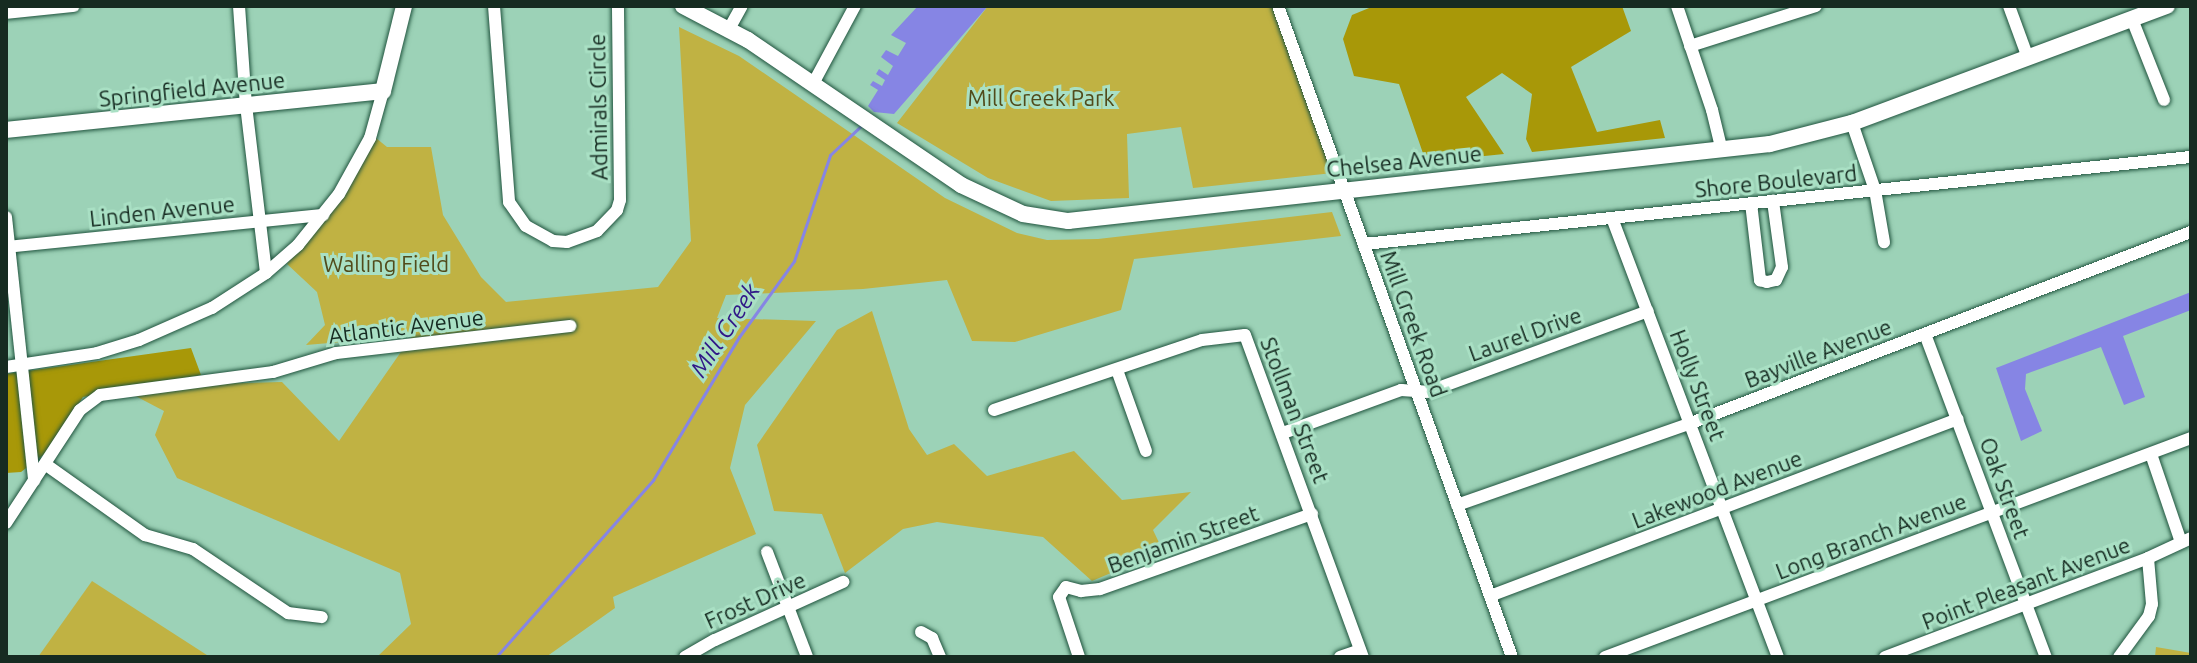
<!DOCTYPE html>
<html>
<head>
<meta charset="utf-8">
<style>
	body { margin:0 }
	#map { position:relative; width:2197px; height:663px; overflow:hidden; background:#9cd2b7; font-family:Ubuntu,sans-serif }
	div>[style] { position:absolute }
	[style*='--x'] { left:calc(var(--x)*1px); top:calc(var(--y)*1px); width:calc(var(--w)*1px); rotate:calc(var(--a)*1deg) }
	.green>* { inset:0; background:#c0b243 }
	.forest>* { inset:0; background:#a89808 }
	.water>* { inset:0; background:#8685e4 }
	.stream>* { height:3px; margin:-1.5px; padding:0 1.5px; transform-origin:1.5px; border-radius:1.5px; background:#8685e4 }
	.roads { filter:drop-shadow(0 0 2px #20543e) drop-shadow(0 0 2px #20543e) }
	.minor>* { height:12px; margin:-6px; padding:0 6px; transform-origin:6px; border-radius:6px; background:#fff }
	.major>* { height:16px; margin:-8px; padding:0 8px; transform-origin:8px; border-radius:8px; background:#fff }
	span { translate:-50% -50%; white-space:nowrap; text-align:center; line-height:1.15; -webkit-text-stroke:6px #a9e0c4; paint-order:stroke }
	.street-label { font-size:22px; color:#162b21 }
	.park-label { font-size:22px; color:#514b1a }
	.water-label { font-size:24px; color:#301787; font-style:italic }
	.frame { position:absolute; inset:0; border:8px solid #162b21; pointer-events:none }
</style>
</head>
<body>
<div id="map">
	<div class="green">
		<div style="clip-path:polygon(988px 6px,1281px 6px,1342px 172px,1193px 188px,1181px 127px,1127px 134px,1129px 198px,1051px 201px,988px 178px,897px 123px)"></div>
		<div style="clip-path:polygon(679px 27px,739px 56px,945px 198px,1017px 233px,1047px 240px,1098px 239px,1332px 212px,1341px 236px,1134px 259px,1121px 310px,1015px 342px,972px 341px,947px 280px,863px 289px,726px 295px,717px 318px,816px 321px,745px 405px,730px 468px,756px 534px,613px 597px,615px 608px,546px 657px,377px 657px,411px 624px,400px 573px,177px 478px,155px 435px,164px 411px,126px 391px,203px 384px,282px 382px,339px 441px,412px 336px,306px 345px,325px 325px,317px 292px,287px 264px,339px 201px,376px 138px,387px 147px,431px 147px,443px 215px,481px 277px,506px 302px,658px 287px,691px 241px)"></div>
		<div style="clip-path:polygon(872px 311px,909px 429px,927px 455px,954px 444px,987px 476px,1074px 451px,1122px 500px,1191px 492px,1153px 530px,1163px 551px,1092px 581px,1043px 537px,937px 522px,903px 529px,845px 573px,822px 514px,774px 511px,757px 445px,837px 330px)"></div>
		<div style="clip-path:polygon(92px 581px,210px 657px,38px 657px)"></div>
		<div style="clip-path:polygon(2156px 647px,2191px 653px,2191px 657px,2155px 657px)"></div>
	</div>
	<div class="forest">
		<div style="clip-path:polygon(1374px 6px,1622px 6px,1631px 31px,1571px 67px,1597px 132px,1660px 120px,1665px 138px,1532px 152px,1526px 139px,1532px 94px,1502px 73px,1466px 97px,1504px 154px,1426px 162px,1399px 84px,1354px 76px,1343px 39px,1352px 15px)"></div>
		<div style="clip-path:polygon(191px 348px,201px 375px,83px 397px,47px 452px,21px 472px,6px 473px,6px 374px)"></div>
	</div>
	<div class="water">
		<div style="clip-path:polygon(918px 6px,988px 6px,894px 114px,874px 112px,868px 106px,878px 90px,870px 85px,873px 81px,882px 86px,885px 80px,876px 74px,879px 69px,888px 75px,893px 66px,881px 57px,886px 50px,898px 56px,906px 43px,891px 35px)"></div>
		<div style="clip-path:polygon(2191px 292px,2191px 310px,2123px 336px,2145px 397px,2124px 405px,2101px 347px,2026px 374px,2025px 389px,2042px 431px,2021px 441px,1996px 368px)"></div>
	</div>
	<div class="stream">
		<div style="--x:496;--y:657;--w:237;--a:-48.4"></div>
		<div style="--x:653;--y:480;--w:167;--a:-59"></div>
		<div style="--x:739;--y:337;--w:94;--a:-54.1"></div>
		<div style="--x:794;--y:261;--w:112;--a:-71.2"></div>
		<div style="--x:830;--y:155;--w:44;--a:-43.2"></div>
	</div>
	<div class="roads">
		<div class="minor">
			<div style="--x:239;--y:6;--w:99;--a:86"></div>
			<div style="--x:246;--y:105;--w:169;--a:83.2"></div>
			<div style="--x:494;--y:6;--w:197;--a:85.6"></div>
			<div style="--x:509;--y:202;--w:29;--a:55"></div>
			<div style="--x:526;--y:226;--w:31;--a:29"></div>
			<div style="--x:553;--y:241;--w:14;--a:4"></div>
			<div style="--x:567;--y:242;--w:32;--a:-20"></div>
			<div style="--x:597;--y:231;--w:29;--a:-46"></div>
			<div style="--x:617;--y:210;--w:10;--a:-73"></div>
			<div style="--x:620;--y:200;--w:194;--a:-90.6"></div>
			<div style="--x:1278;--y:6;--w:692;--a:70.23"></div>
			<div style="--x:1677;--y:6;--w:110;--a:71.4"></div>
			<div style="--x:1712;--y:110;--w:42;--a:76.3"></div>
			<div style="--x:2009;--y:6;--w:55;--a:69.9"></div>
			<div style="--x:6;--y:13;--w:68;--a:-5.9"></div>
			<div style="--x:2132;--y:19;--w:87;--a:68.4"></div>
			<div style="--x:729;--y:29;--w:26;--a:-61"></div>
			<div style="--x:1690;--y:46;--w:132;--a:-17.6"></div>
			<div style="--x:814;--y:82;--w:86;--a:-61.7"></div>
			<div style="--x:1852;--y:123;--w:71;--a:71.1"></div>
			<div style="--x:1875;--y:190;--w:53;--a:80.2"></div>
			<div style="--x:1751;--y:203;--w:78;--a:83.3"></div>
			<div style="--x:1760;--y:280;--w:7;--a:16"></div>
			<div style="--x:1767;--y:282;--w:9;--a:-13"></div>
			<div style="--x:1776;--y:280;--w:14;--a:-65"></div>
			<div style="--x:1782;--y:267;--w:67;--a:-97.8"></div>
			<div style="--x:6;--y:217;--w:265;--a:83.9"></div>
			<div style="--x:1612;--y:218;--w:469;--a:69.3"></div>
			<div style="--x:1364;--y:244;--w:832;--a:-6.01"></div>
			<div style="--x:6;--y:247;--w:319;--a:-5.8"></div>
			<div style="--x:1925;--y:334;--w:345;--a:69.5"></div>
			<div style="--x:6;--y:367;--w:92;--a:-8.7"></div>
			<div style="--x:97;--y:353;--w:44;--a:-17.2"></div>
			<div style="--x:139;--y:340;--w:80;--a:-23.7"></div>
			<div style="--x:212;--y:308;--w:64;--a:-32.9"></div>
			<div style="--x:266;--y:273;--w:43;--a:-41.2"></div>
			<div style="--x:298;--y:245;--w:65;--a:-51.2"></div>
			<div style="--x:339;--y:194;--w:64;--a:-61"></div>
			<div style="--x:370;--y:138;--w:49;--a:-74.5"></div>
			<div style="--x:1117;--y:370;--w:86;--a:70.3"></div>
			<div style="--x:994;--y:410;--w:219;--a:-18.6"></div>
			<div style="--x:1202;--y:340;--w:43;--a:-6.6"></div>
			<div style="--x:1245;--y:335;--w:343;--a:69.9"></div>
			<div style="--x:1283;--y:433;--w:126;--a:-20"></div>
			<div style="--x:1401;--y:390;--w:26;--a:4"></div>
			<div style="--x:1427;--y:392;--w:235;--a:-20.1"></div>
			<div style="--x:2151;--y:454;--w:93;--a:71.2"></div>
			<div style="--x:45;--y:464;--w:123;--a:35.4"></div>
			<div style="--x:145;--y:535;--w:50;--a:16.3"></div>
			<div style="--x:193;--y:549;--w:115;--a:34"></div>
			<div style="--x:288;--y:613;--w:34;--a:7"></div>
			<div style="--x:1457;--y:505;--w:248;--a:-19.3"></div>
			<div style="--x:1691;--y:423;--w:535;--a:-20.91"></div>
			<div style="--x:6;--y:523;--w:135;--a:-56.8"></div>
			<div style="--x:80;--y:410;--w:25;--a:-37"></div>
			<div style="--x:100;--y:395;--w:175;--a:-7.6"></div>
			<div style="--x:273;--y:372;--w:66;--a:-16.8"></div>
			<div style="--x:336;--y:353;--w:236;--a:-6.6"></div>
			<div style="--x:767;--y:552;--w:112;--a:69.1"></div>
			<div style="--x:1490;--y:596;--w:500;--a:-20.72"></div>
			<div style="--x:921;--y:632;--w:13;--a:29"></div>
			<div style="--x:932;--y:638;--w:21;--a:67"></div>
			<div style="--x:685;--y:657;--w:34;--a:-30"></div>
			<div style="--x:715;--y:640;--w:141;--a:-24.4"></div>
			<div style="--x:1079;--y:657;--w:63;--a:-108.4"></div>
			<div style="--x:1059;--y:597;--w:12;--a:-55"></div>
			<div style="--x:1066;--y:587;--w:16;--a:15"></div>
			<div style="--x:1081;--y:591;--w:19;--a:-6"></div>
			<div style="--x:1100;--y:589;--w:225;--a:-19.5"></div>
			<div style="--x:1340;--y:657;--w:21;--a:-19"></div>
			<div style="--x:1605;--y:657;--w:626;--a:-20.49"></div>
			<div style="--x:1885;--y:657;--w:281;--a:-20.6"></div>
			<div style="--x:2148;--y:558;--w:47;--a:-24.9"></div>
			<div style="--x:2119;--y:657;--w:51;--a:-53.8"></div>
			<div style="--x:2149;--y:616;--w:12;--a:-76"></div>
			<div style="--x:2152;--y:604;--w:46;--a:-95"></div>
		</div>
		<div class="major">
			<div style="--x:683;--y:6;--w:73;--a:27.6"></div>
			<div style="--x:748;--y:40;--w:258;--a:34.2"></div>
			<div style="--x:961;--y:185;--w:68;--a:25.1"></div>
			<div style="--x:1023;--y:214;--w:46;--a:8.8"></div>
			<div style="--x:1068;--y:221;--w:706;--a:-6.26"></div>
			<div style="--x:1770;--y:144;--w:85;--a:-14.4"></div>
			<div style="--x:1852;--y:123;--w:336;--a:-20.4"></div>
			<div style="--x:6;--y:130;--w:379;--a:-5.9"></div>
			<div style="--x:383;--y:91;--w:88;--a:-76.1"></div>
		</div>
	</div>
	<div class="street-label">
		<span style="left:192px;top:89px;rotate:-6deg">Springfield Avenue</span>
		<span style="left:598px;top:107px;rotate:-91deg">Admirals Circle</span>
		<span style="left:1404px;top:161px;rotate:-6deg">Chelsea Avenue</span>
		<span style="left:1776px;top:181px;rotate:-6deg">Shore Boulevard</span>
		<span style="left:162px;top:211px;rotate:-6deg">Linden Avenue</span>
		<span style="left:1414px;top:324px;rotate:70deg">Mill Creek Road</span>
		<span style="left:406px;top:326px;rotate:-7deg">Atlantic Avenue</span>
		<span style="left:1525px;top:334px;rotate:-20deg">Laurel Drive</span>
		<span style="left:1818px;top:353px;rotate:-21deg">Bayville Avenue</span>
		<span style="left:1698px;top:385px;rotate:69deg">Holly Street</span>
		<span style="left:1295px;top:410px;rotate:69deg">Stollman Street</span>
		<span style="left:2005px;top:488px;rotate:70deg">Oak Street</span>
		<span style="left:1717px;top:489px;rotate:-21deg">Lakewood Avenue</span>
		<span style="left:1871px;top:536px;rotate:-21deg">Long Branch Avenue</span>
		<span style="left:1183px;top:539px;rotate:-20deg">Benjamin Street</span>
		<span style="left:2026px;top:583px;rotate:-21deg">Point Pleasant Avenue</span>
		<span style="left:755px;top:600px;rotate:-24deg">Frost Drive</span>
	</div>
	<div class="park-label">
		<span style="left:1041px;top:98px">Mill Creek Park</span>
		<span style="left:386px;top:264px">Walling Field</span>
	</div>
	<div class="water-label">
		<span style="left:725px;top:330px;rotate:-57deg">Mill Creek</span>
	</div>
	<div class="frame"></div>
</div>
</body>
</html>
